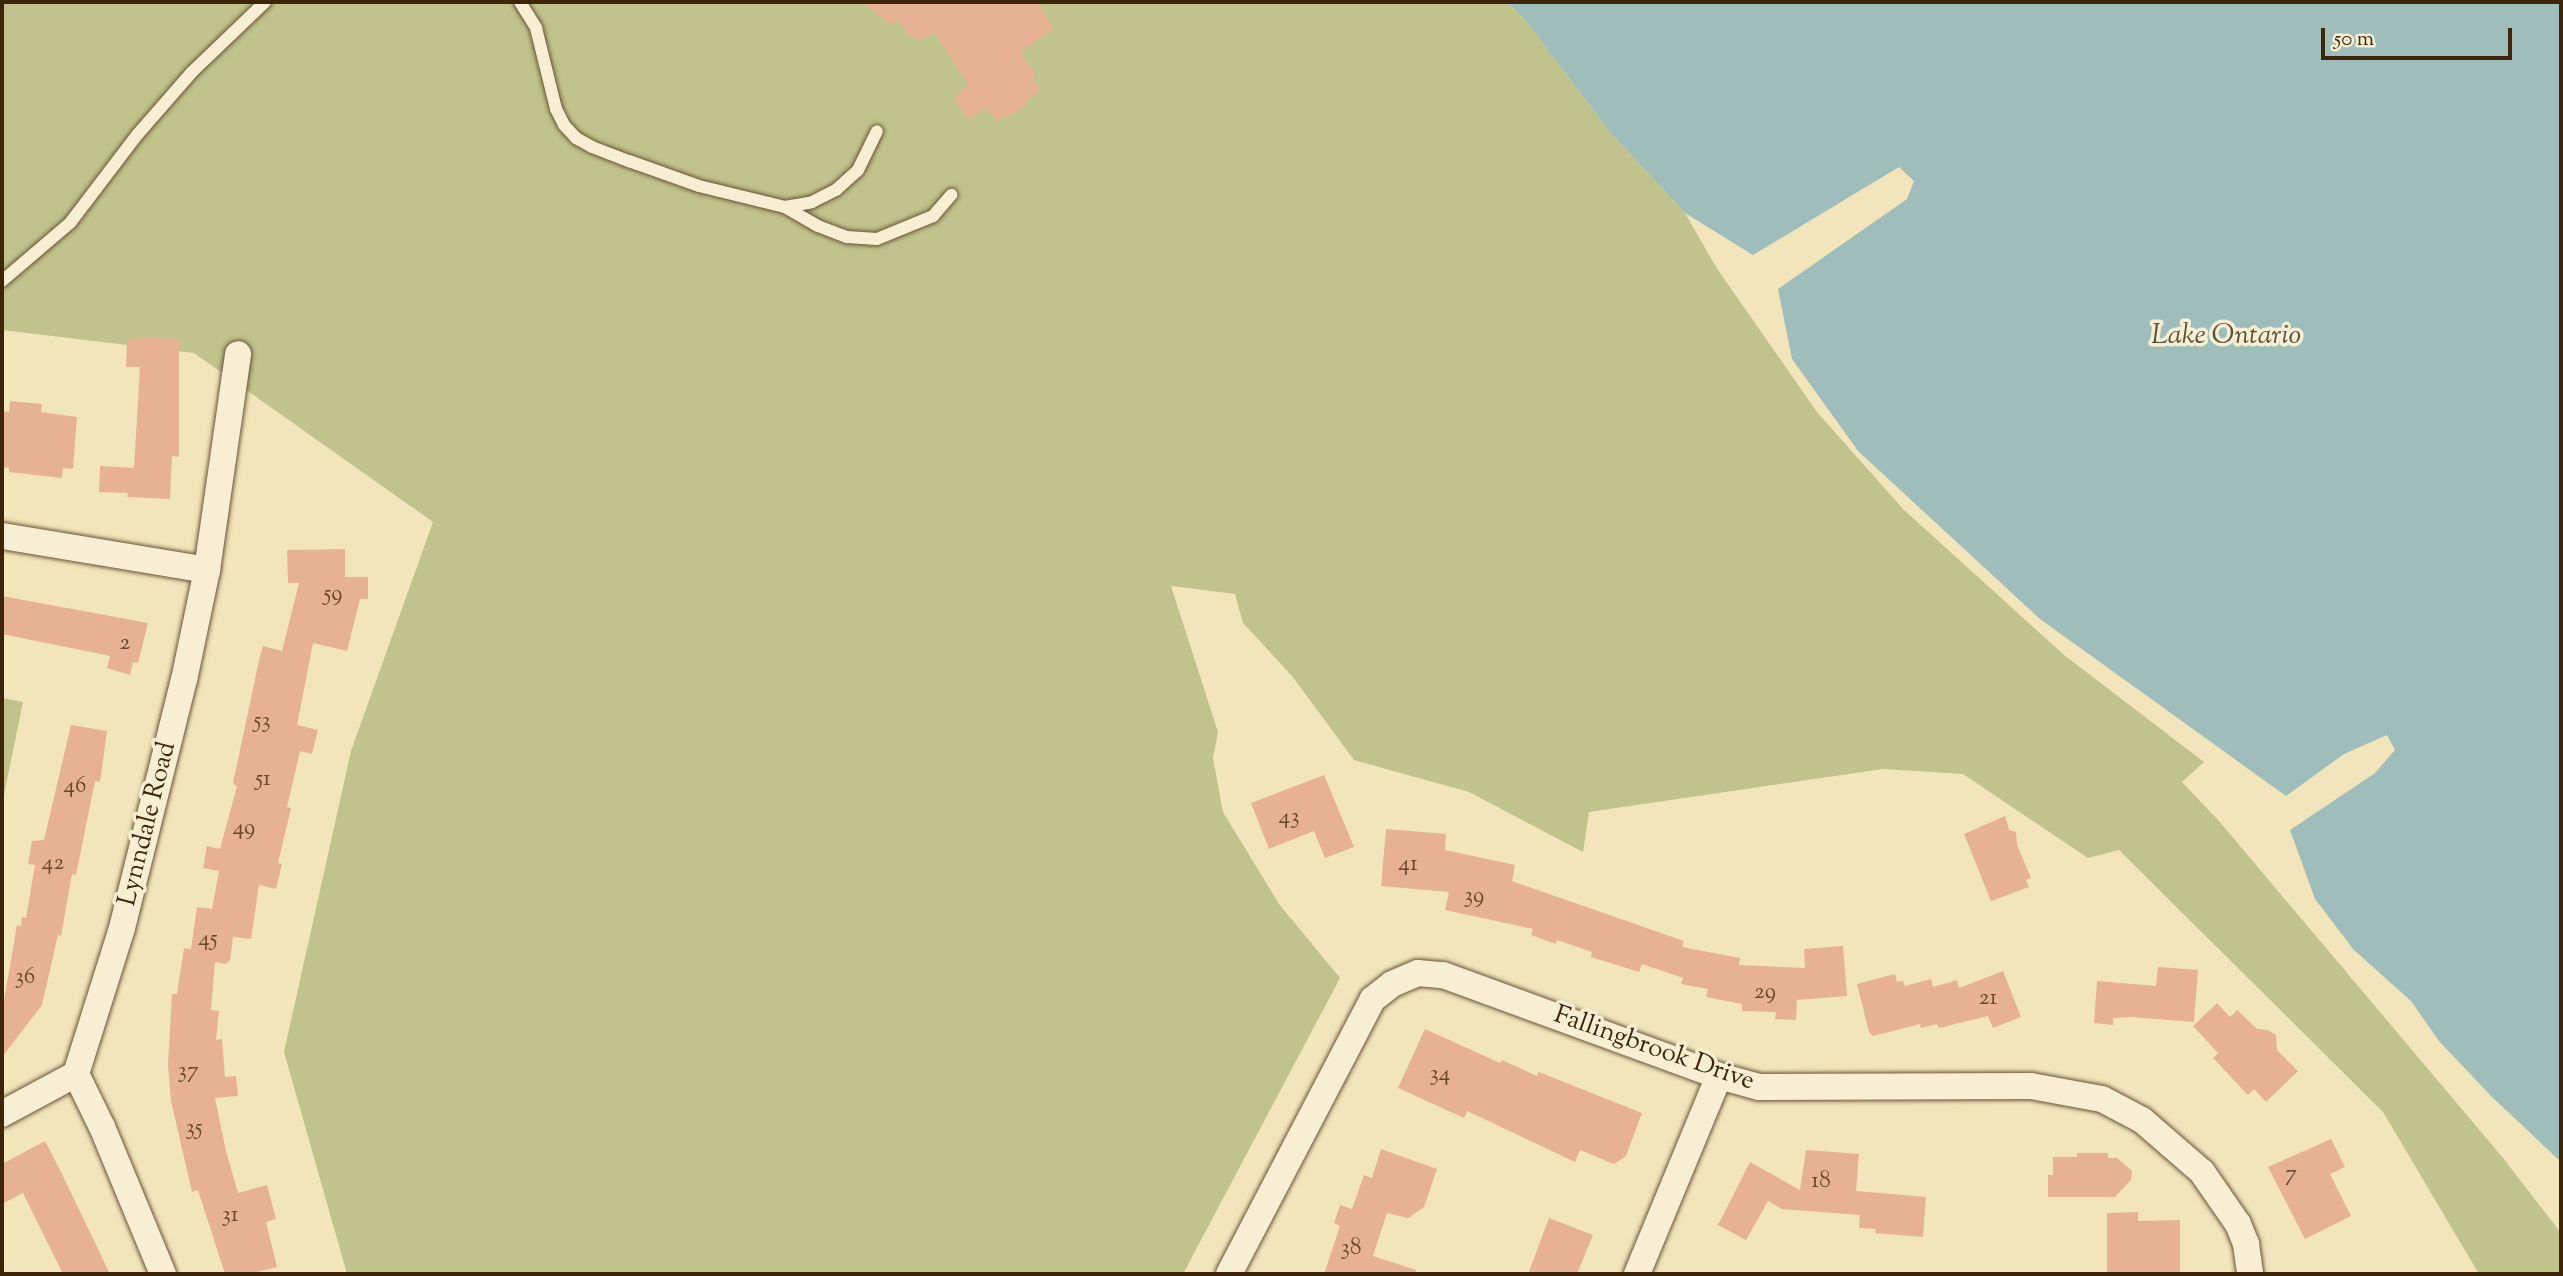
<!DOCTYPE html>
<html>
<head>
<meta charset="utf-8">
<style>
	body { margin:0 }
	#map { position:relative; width:2563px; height:1276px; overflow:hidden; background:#f2e5bb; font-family:"Sorts Mill Goudy",serif }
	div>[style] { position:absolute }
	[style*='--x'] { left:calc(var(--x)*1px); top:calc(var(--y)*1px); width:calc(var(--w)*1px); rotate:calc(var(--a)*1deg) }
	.green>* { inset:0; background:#c0c38c }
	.water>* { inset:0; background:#9fbdba }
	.building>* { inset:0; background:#e6b293 }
	.roads { filter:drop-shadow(0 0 2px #6b5435) drop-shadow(0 0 2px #6b5435) }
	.service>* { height:12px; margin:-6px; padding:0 6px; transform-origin:6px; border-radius:6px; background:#f7eed3 }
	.minor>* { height:26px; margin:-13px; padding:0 13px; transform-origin:13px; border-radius:13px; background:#f7eed3 }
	span { translate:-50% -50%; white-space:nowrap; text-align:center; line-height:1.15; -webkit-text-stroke:7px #f7eed3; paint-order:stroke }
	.number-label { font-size:23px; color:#68482b }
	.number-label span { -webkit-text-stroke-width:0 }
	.street-label { font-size:26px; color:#3e2408 }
	.water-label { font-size:28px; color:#5b523d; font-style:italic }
	.frame { position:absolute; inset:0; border:4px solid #3e2408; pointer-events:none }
	.scale { position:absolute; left:2321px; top:28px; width:191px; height:32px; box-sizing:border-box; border:4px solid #3e2408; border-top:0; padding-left:9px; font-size:21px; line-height:24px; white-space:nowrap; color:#3e2408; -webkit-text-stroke:5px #f7eed3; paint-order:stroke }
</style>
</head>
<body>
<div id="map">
	<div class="green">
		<div style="clip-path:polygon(2px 2px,1507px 2px,1526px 21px,1610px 132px,1685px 213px,1716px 267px,1817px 412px,1903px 509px,2064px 655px,2204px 762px,2182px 782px,2219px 821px,2503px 1158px,2561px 1233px,2561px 1274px,2479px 1274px,2383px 1112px,2119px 850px,2088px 858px,1963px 774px,1883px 769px,1589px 812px,1583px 852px,1469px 792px,1354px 760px,1292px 676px,1243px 623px,1235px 594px,1171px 586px,1218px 732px,1213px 758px,1223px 812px,1279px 904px,1340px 978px,1183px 1274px,347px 1274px,284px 1052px,351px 751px,433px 522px,194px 353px,2px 330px)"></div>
		<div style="clip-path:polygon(2px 698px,23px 702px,2px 804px)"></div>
	</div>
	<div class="water">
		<div style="clip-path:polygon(1507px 2px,2561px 2px,2561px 1162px,2491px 1096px,2439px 1041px,2411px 1001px,2354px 950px,2315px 899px,2290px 830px,2375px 773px,2395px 750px,2387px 735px,2344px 754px,2286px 796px,2040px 619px,1858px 451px,1792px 359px,1778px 289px,1907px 199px,1914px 181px,1899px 167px,1753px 255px,1685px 213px,1610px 132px,1526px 21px)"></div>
	</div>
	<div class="building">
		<div style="clip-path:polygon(863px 2px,1037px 2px,1054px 29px,1020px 51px,1036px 76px,1032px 79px,1040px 91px,1025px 101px,1027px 105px,1007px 117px,1006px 115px,996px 121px,985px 107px,969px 121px,954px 98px,969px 85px,934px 32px,921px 40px,909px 37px,897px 18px,891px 25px)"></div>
		<div style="clip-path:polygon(139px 337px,179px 339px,179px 457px,172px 456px,170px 499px,127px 497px,128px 493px,99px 492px,100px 466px,134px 468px,140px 367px,126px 367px,127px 340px,138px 340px)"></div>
		<div style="clip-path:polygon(10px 401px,42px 404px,41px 412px,77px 417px,73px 469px,63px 468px,62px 478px,9px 472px,9px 468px,2px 467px,2px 411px,9px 412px)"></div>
		<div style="clip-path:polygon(345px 549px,345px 577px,368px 577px,368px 599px,360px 599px,347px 651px,313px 643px,297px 725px,318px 730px,312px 754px,300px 751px,287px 807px,291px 808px,278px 863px,282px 864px,276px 889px,259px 885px,251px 939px,233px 937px,230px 960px,226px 964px,215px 962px,211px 1010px,219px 1011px,216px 1040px,222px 1039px,225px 1077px,236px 1076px,238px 1096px,215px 1098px,226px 1151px,238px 1193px,267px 1185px,276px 1219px,266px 1222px,277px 1267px,249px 1274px,225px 1274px,198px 1190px,192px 1192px,171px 1101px,168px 1065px,172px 994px,177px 994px,184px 948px,191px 949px,197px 907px,212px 909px,219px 871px,203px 868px,207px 846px,220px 849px,237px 786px,233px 783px,260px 656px,263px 646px,282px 651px,299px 583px,288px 583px,287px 550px)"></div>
		<div style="clip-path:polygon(2px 596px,148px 623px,138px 663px,133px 662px,130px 675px,107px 668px,110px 656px,2px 634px)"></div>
		<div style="clip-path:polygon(71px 725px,107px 731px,100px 782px,95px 781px,76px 875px,72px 874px,61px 936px,58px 935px,42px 1005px,2px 1057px,2px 1012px,17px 925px,21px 926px,22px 917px,26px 918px,35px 865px,28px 864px,32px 841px,44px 840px)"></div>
		<div style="clip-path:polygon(1324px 775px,1354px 847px,1325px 858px,1314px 831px,1269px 849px,1251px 803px)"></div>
		<div style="clip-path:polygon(2005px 816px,2009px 830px,2016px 832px,2017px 845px,2031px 878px,2026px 880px,2029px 887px,1991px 901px,1964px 834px)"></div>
		<div style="clip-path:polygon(1386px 829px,1446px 834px,1445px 850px,1515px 865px,1512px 881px,1684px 941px,1682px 947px,1740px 958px,1739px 965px,1805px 968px,1804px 949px,1843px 946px,1847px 996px,1797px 1000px,1796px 1020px,1775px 1019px,1776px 1012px,1742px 1011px,1742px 1004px,1706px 997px,1708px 989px,1681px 984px,1683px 978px,1642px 964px,1639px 972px,1591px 957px,1592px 952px,1557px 940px,1556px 944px,1531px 935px,1533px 929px,1445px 910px,1449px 892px,1381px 886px)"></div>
		<div style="clip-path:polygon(2158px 967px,2198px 970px,2194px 1022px,2130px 1017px,2113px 1018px,2113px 1025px,2094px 1023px,2097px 981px,2156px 986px)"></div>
		<div style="clip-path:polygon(2003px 971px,2021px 1017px,1993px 1028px,1988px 1016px,1939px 1028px,1937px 1024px,1921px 1028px,1920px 1024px,1873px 1036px,1869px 1032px,1857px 984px,1895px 974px,1897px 982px,1903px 981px,1905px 986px,1931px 979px,1933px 987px,1957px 980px,1959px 988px)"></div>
		<div style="clip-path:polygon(2217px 1003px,2230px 1017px,2237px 1010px,2257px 1029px,2268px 1030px,2276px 1035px,2277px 1050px,2298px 1071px,2266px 1102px,2254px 1089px,2248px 1095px,2213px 1058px,2218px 1053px,2193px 1026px)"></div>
		<div style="clip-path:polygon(1425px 1029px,1500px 1063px,1502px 1060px,1537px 1076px,1539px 1072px,1642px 1113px,1626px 1156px,1614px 1164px,1580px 1150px,1575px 1162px,1467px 1111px,1464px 1118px,1398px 1088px)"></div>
		<div style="clip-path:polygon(2331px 1139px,2345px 1167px,2330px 1174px,2351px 1216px,2305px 1239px,2268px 1167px)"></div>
		<div style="clip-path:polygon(45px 1141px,61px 1172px,110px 1274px,63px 1274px,23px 1193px,2px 1204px,2px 1164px)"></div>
		<div style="clip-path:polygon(1381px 1149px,1437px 1169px,1424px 1207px,1408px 1218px,1387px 1213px,1373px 1256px,1416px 1270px,1415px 1274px,1324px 1274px,1340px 1226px,1334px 1223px,1340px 1205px,1352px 1209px,1364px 1175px,1372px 1178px)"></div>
		<div style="clip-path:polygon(1806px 1150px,1859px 1154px,1856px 1191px,1926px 1197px,1923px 1237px,1875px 1233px,1876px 1229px,1859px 1228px,1860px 1215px,1782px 1209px,1768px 1201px,1746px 1240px,1718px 1225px,1750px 1162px,1800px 1190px)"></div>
		<div style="clip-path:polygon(2077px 1153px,2108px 1153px,2108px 1158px,2117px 1158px,2132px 1171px,2131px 1180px,2115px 1197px,2048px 1197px,2048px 1175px,2053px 1175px,2053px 1157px,2077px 1157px)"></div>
		<div style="clip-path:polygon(2138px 1212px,2138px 1221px,2180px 1220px,2180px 1274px,2107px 1274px,2107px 1213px)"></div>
		<div style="clip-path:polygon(1549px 1218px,1593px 1235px,1577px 1274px,1528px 1274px)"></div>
	</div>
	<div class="roads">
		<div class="service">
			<div style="--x:520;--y:2;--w:31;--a:58"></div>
			<div style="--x:536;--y:28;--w:83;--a:76.1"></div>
			<div style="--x:556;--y:109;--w:18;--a:63"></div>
			<div style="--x:564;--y:125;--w:18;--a:47"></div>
			<div style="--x:576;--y:138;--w:18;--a:29"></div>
			<div style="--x:592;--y:147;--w:40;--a:21"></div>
			<div style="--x:629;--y:161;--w:74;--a:19.7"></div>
			<div style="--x:699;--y:186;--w:89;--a:13.7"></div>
			<div style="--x:785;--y:207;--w:27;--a:-10"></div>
			<div style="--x:812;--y:202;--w:28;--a:-27"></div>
			<div style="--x:837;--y:189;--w:28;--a:-42"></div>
			<div style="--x:858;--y:170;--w:43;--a:-64"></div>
			<div style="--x:785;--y:207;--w:38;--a:30"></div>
			<div style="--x:818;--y:226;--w:31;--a:21"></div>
			<div style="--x:847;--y:237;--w:30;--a:4"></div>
			<div style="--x:877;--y:239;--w:61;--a:-22.3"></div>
			<div style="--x:933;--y:216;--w:28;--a:-49"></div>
			<div style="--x:2;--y:281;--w:89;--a:-40.5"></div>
			<div style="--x:70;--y:223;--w:111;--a:-52.7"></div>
			<div style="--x:137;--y:135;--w:84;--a:-48.9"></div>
			<div style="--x:192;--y:72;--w:101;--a:-43.8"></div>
		</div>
		<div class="minor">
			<div style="--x:2;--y:536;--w:208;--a:9.4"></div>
			<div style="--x:2;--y:1114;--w:84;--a:-28.4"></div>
			<div style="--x:163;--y:1274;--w:159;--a:-112.5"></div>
			<div style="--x:102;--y:1127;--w:59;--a:-116.1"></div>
			<div style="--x:76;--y:1074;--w:153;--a:-72.5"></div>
			<div style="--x:122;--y:928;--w:256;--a:-76"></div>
			<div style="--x:184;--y:680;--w:112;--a:-78.2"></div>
			<div style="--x:207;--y:570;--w:218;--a:-81.8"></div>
			<div style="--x:1229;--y:1274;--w:310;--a:-62.4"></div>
			<div style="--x:1373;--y:999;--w:24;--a:-38"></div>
			<div style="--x:1392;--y:984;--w:28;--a:-23"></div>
			<div style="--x:1418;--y:973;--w:25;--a:5"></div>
			<div style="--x:1443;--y:975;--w:294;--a:20.1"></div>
			<div style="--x:1719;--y:1076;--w:41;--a:15.4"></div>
			<div style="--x:1759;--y:1087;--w:272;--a:-0.2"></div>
			<div style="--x:2031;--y:1086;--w:72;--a:10.4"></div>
			<div style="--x:2102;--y:1099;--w:45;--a:27.7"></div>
			<div style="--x:2142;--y:1120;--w:79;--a:40.9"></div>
			<div style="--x:2202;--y:1172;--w:63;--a:55.3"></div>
			<div style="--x:2238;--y:1224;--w:22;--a:68"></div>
			<div style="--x:2246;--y:1244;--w:30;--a:82"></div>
			<div style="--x:1637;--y:1274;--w:214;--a:-67.5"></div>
		</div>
	</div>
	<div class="number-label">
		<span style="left:333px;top:595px">59</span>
		<span style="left:125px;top:644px">2</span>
		<span style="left:262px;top:722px">53</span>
		<span style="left:263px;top:780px">51</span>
		<span style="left:75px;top:787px">46</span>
		<span style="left:1289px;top:818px">43</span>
		<span style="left:244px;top:829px">49</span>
		<span style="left:53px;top:864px">42</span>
		<span style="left:1408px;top:865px">41</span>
		<span style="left:1474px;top:897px">39</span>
		<span style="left:208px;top:940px">45</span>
		<span style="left:25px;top:978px">36</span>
		<span style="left:1765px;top:993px">29</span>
		<span style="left:1988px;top:999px">21</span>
		<span style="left:188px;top:1072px">37</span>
		<span style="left:1440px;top:1075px">34</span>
		<span style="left:194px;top:1129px">35</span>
		<span style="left:2291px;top:1175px">7</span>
		<span style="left:1821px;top:1182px">18</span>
		<span style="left:230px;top:1216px">31</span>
		<span style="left:1351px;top:1249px">38</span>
	</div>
	<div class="street-label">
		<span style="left:148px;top:824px;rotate:-76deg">Lynndale Road</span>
		<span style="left:1654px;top:1049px;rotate:19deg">Fallingbrook Drive</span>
	</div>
	<div class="water-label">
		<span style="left:2226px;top:336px">Lake Ontario</span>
	</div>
	<div class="frame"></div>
	<div class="scale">50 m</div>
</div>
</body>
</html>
